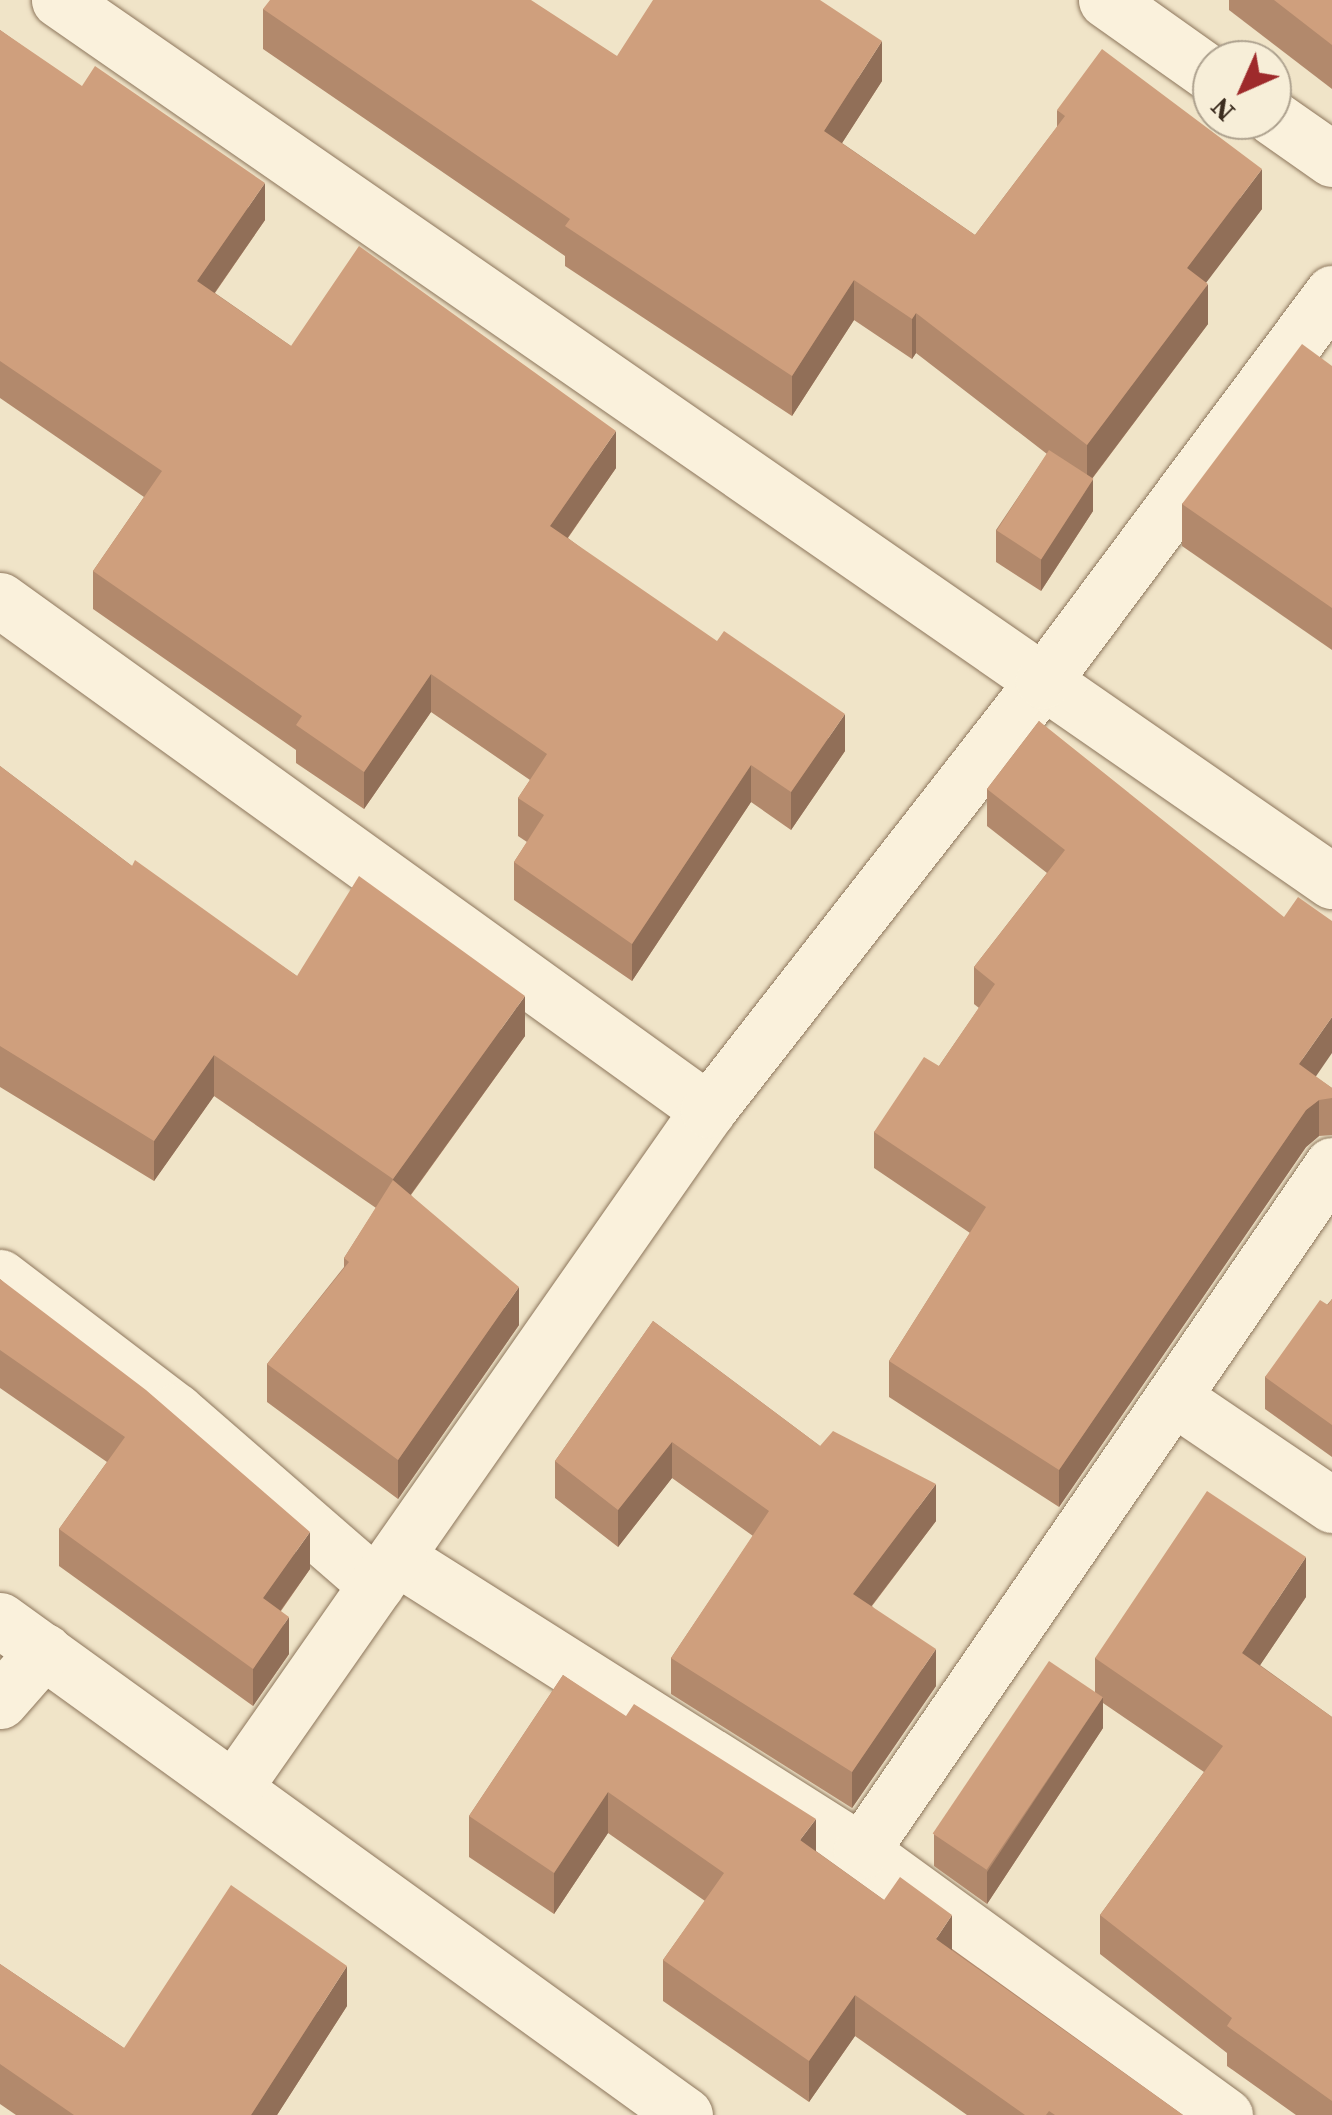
<!DOCTYPE html>
<html>
<head>
<meta charset="utf-8">
<style>
	body { margin:0 }
	#map { position:relative; width:1332px; height:2115px; overflow:hidden; background:#f0e4c8; font-family:"Source Serif 4",serif }
	div>[style] { position:absolute }
	[style*='--x'] { left:calc(var(--x)*1px); top:calc(var(--y)*1px); width:calc(var(--w)*1px); rotate:calc(var(--a)*1deg) }
	.roads { filter:drop-shadow(0 0 2px #8d765c) drop-shadow(0 0 2px #8d765c) }
	.minor>* { height:55px; margin:-27.5px; padding:0 27.5px; transform-origin:27.5px; border-radius:27.5px; background:#faf1dc }
	.wall>* { inset:0; background:#b2896c }
	.shaded-wall>* { inset:0; background:#916f58 }
	.building>* { inset:0; background:#cf9f7d; transform-origin:0 0 }
	span { translate:-50% -50%; white-space:nowrap; text-align:center; line-height:1.15; -webkit-text-stroke:8px #f7eed8; paint-order:stroke }
	.north { position:absolute; left:1192px; top:40px; width:100px; height:100px; box-sizing:border-box; background:#f7eed8; border:2px solid #ada18e; border-radius:50%; rotate:225deg; font-size:28px; font-weight:700; line-height:40px; text-align:center; color:#3d2e20 }
	.north::after { content:''; display:block; margin:auto; width:35px; height:45px; background:#9e2a2b; clip-path:polygon(50% 0,100% 100%,50% 72%,0 100%) }
</style>
</head>
<body>
<div id="map">
	<div class="roads">
		<div class="minor">
			<div style="--x:59;--y:0;--w:1548;--a:34.69"></div>
			<div style="--x:1106;--y:0;--w:130;--a:35.3"></div>
			<div style="--x:1272;--y:117;--w:73;--a:35"></div>
			<div style="--x:0;--y:600;--w:873;--a:35.77"></div>
			<div style="--x:0;--y:1277;--w:221;--a:37.3"></div>
			<div style="--x:176;--y:1411;--w:265;--a:41"></div>
			<div style="--x:1174;--y:1398;--w:191;--a:34.1"></div>
			<div style="--x:396;--y:1557;--w:550;--a:32.3"></div>
			<div style="--x:861;--y:1851;--w:450;--a:36"></div>
			<div style="--x:0;--y:1620;--w:845;--a:35.85"></div>
			<div style="--x:0;--y:1701;--w:67;--a:-48.7"></div>
			<div style="--x:236;--y:1785;--w:824;--a:-55.04"></div>
			<div style="--x:708;--y:1110;--w:544;--a:-52.01"></div>
			<div style="--x:1043;--y:681;--w:484;--a:-53.3"></div>
			<div style="--x:861;--y:1851;--w:832;--a:-55.53"></div>
		</div>
	</div>
	<div class="wall">
		<div style="clip-path:polygon(1229px 0,1332px 0,1332px 89px,1229px 10px)"></div>
		<div style="clip-path:polygon(263px 9px,617px 56px,882px 81px,842px 143px,975px 235px,1057px 127px,1057px 110px,1262px 209px,1206px 282px,1208px 324px,1092px 479px,1093px 511px,1041px 591px,996px 562px,996px 530px,1047px 454px,916px 353px,912px 359px,854px 320px,792px 416px,565px 266px,565px 256px,263px 49px)"></div>
		<div style="clip-path:polygon(0 30px,265px 220px,215px 293px,291px 346px,616px 468px,568px 538px,845px 751px,791px 830px,751px 802px,632px 981px,514px 900px,514px 862px,527px 842px,518px 836px,518px 798px,530px 780px,431px 712px,364px 809px,296px 763px,296px 750px,93px 609px,93px 571px,144px 497px,0 398px)"></div>
		<div style="clip-path:polygon(1332px 366px,1332px 650px,1182px 546px,1182px 504px)"></div>
		<div style="clip-path:polygon(1039px 721px,1316px 1077px,1332px 1088px,1332px 1135px,1319px 1136px,1306px 1147px,1059px 1507px,889px 1397px,889px 1361px,970px 1233px,874px 1168px,874px 1132px,939px 1066px,979px 1008px,974px 1004px,974px 967px,1047px 873px,987px 826px,987px 789px)"></div>
		<div style="clip-path:polygon(0 766px,132px 866px,297px 976px,525px 1036px,411px 1195px,519px 1325px,398px 1499px,267px 1402px,267px 1364px,344px 1267px,344px 1258px,376px 1208px,214px 1096px,154px 1181px,0 1087px)"></div>
		<div style="clip-path:polygon(0 1279px,310px 1569px,281px 1611px,289px 1654px,253px 1706px,59px 1566px,59px 1529px,107px 1462px,0 1388px)"></div>
		<div style="clip-path:polygon(1332px 1299px,1332px 1457px,1265px 1409px,1265px 1377px)"></div>
		<div style="clip-path:polygon(653px 1321px,820px 1446px,936px 1521px,872px 1606px,936px 1686px,852px 1808px,671px 1694px,671px 1658px,753px 1536px,672px 1478px,618px 1547px,555px 1498px,555px 1461px)"></div>
		<div style="clip-path:polygon(1306px 1597px,1260px 1665px,1332px 1717px,1332px 2115px,1296px 2115px,1227px 2066px,1227px 2053px,1100px 1954px,1100px 1915px,1204px 1772px,1103px 1703px,1103px 1728px,987px 1904px,934px 1866px,934px 1834px,1095px 1692px,1095px 1658px)"></div>
		<div style="clip-path:polygon(563px 1675px,816px 1851px,1183px 2115px,967px 2115px,855px 2036px,809px 2102px,663px 2001px,663px 1960px,705px 1901px,608px 1833px,554px 1914px,469px 1857px,469px 1816px)"></div>
		<div style="clip-path:polygon(0 1964px,124px 2048px,347px 2006px,277px 2115px,16px 2115px,0 2104px)"></div>
	</div>
	<div class="shaded-wall">
		<div style="clip-path:polygon(882px 41px,882px 81px,824px 171px,824px 131px)"></div>
		<div style="clip-path:polygon(1262px 169px,1262px 209px,1187px 308px,1187px 268px)"></div>
		<div style="clip-path:polygon(265px 183px,265px 220px,197px 318px,197px 281px)"></div>
		<div style="clip-path:polygon(854px 280px,854px 320px,792px 416px,792px 376px)"></div>
		<div style="clip-path:polygon(1208px 284px,1208px 324px,1087px 485px,1087px 445px)"></div>
		<div style="clip-path:polygon(916px 313px,916px 353px,912px 359px,912px 319px)"></div>
		<div style="clip-path:polygon(616px 431px,616px 468px,550px 563px,550px 526px)"></div>
		<div style="clip-path:polygon(1093px 479px,1093px 511px,1041px 591px,1041px 559px)"></div>
		<div style="clip-path:polygon(431px 674px,431px 712px,364px 809px,364px 772px)"></div>
		<div style="clip-path:polygon(845px 714px,845px 751px,791px 830px,791px 792px)"></div>
		<div style="clip-path:polygon(751px 765px,751px 802px,632px 981px,632px 944px)"></div>
		<div style="clip-path:polygon(525px 996px,525px 1036px,393px 1219px,393px 1179px)"></div>
		<div style="clip-path:polygon(1332px 1017px,1332px 1053px,1299px 1101px,1299px 1064px)"></div>
		<div style="clip-path:polygon(214px 1055px,214px 1096px,154px 1181px,154px 1141px)"></div>
		<div style="clip-path:polygon(1319px 1100px,1319px 1136px,1306px 1147px,1059px 1507px,1059px 1470px,1306px 1110px)"></div>
		<div style="clip-path:polygon(519px 1287px,519px 1325px,398px 1499px,398px 1460px)"></div>
		<div style="clip-path:polygon(672px 1442px,672px 1478px,618px 1547px,618px 1510px)"></div>
		<div style="clip-path:polygon(936px 1484px,936px 1521px,853px 1630px,853px 1594px)"></div>
		<div style="clip-path:polygon(310px 1532px,310px 1569px,263px 1635px,263px 1598px)"></div>
		<div style="clip-path:polygon(1306px 1557px,1306px 1597px,1242px 1692px,1242px 1653px)"></div>
		<div style="clip-path:polygon(289px 1617px,289px 1654px,253px 1706px,253px 1669px)"></div>
		<div style="clip-path:polygon(936px 1649px,936px 1686px,852px 1808px,852px 1772px)"></div>
		<div style="clip-path:polygon(1103px 1697px,1103px 1728px,987px 1904px,987px 1872px)"></div>
		<div style="clip-path:polygon(608px 1792px,608px 1833px,554px 1914px,554px 1873px)"></div>
		<div style="clip-path:polygon(816px 1819px,816px 1860px,800px 1840px)"></div>
		<div style="clip-path:polygon(952px 1915px,952px 1956px,936px 1939px)"></div>
		<div style="clip-path:polygon(347px 1966px,347px 2006px,277px 2115px,251px 2115px)"></div>
		<div style="clip-path:polygon(855px 1995px,855px 2036px,809px 2102px,809px 2061px)"></div>
	</div>
	<div class="building">
		<div style="clip-path:polygon(270px 0,531px 0,617px 56px,653px 0,820px 0,882px 41px,824px 131px,975px 235px,1065px 116px,1057px 110px,1102px 49px,1262px 169px,1187px 268px,1208px 284px,1087px 445px,916px 313px,912px 319px,854px 280px,792px 376px,565px 226px,570px 219px,263px 9px)"></div>
		<div style="clip-path:polygon(1274px 0,1332px 0,1332px 45px)"></div>
		<div style="clip-path:polygon(0 30px,82px 86px,95px 66px,265px 183px,197px 281px,291px 346px,359px 246px,616px 431px,550px 526px,717px 641px,724px 631px,845px 714px,791px 792px,751px 765px,632px 944px,514px 862px,544px 815px,518px 798px,547px 754px,431px 674px,364px 772px,296px 725px,302px 716px,93px 571px,162px 471px,0 361px)"></div>
		<div style="clip-path:polygon(1302px 344px,1332px 366px,1332px 608px,1182px 504px)"></div>
		<div style="left:1049px;top:450px;width:53px;height:96px;rotate:33deg"></div>
		<div style="clip-path:polygon(1039px 721px,1284px 917px,1298px 897px,1332px 921px,1332px 1017px,1299px 1064px,1332px 1088px,1332px 1098px,1319px 1100px,1306px 1110px,1059px 1470px,889px 1361px,986px 1207px,874px 1132px,924px 1057px,939px 1066px,995px 984px,974px 967px,1065px 850px,987px 789px)"></div>
		<div style="clip-path:polygon(0 766px,132px 866px,135px 860px,297px 976px,359px 876px,525px 996px,393px 1179px,214px 1055px,154px 1141px,0 1046px)"></div>
		<div style="clip-path:polygon(393px 1180px,519px 1287px,398px 1460px,267px 1364px,349px 1262px,344px 1258px)"></div>
		<div style="clip-path:polygon(0 1279px,146px 1390px,310px 1532px,263px 1598px,289px 1617px,253px 1669px,59px 1529px,125px 1437px,0 1350px)"></div>
		<div style="clip-path:polygon(1332px 1299px,1332px 1425px,1265px 1377px,1320px 1300px,1328px 1305px)"></div>
		<div style="clip-path:polygon(653px 1321px,820px 1446px,833px 1431px,936px 1484px,853px 1594px,936px 1649px,852px 1772px,671px 1658px,769px 1511px,672px 1442px,618px 1510px,555px 1461px)"></div>
		<div style="clip-path:polygon(1207px 1491px,1306px 1557px,1242px 1653px,1332px 1717px,1332px 2101px,1227px 2026px,1232px 2018px,1100px 1915px,1223px 1746px,1095px 1658px)"></div>
		<div style="left:1049px;top:1661px;width:65px;height:208px;rotate:34deg"></div>
		<div style="clip-path:polygon(563px 1675px,626px 1716px,634px 1704px,816px 1819px,800px 1840px,884px 1900px,900px 1877px,952px 1915px,936px 1939px,1183px 2115px,1055px 2115px,1049px 2111px,1046px 2115px,1025px 2115px,855px 1995px,809px 2061px,663px 1960px,724px 1873px,608px 1792px,554px 1873px,469px 1816px)"></div>
		<div style="clip-path:polygon(231px 1885px,347px 1966px,251px 2115px,74px 2115px,0 2064px,0 1964px,124px 2048px)"></div>
	</div>
	<div class="north">N</div>
</div>
</body>
</html>
